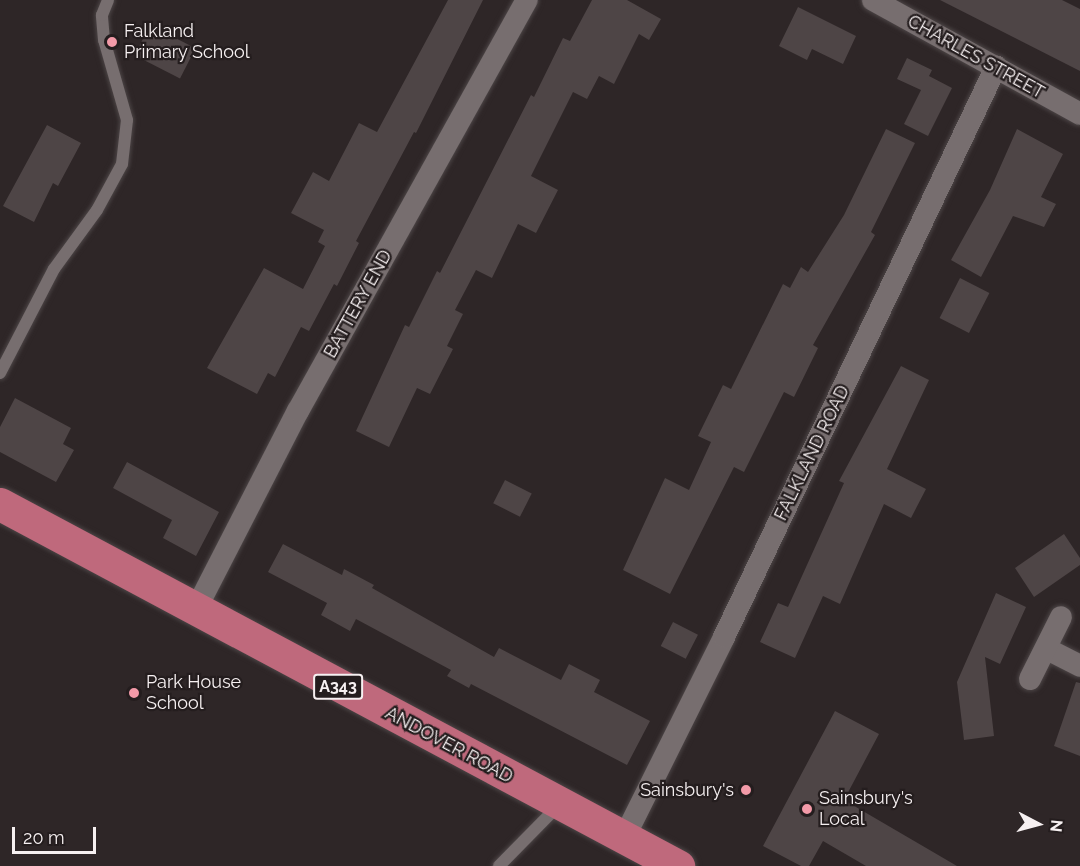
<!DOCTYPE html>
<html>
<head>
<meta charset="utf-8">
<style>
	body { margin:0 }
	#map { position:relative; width:1080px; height:866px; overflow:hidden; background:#2e2627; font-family:Raleway,sans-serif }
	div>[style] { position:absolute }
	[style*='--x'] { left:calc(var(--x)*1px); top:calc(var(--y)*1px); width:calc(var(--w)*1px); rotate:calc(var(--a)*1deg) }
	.building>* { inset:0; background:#4e4546; transform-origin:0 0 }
	.roads { filter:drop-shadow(0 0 2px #4c4546) drop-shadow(0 0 2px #4c4546) }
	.lane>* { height:12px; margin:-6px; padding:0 6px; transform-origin:6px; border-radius:6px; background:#776e6f }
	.street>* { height:22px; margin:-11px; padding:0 11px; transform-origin:11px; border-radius:11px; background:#776e6f }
	.primary>* { height:33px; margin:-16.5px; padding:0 16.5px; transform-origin:16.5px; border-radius:16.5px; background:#bf697c }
	.dots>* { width:16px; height:16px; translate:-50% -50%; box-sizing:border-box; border:3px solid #241d1e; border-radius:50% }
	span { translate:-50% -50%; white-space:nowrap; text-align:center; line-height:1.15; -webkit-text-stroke:4.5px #241d1e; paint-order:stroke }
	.shield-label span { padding:2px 4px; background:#241d1e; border:2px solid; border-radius:4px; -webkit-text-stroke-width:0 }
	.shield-label { font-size:16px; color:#f6f0f1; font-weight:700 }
	.poi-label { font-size:18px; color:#f6f0f1 }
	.left { translate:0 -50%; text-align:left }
	.right { translate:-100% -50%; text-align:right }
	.street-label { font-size:18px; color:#f6f0f1 }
	.north { position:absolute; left:1008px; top:794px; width:60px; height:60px; -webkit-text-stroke:4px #241d1e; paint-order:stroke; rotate:96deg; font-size:16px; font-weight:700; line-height:24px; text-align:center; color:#f6f0f1 }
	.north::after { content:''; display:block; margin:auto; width:21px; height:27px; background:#f6f0f1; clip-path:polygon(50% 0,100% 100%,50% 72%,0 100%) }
	.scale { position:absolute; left:12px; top:827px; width:84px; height:27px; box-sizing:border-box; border:3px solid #f6f0f1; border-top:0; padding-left:8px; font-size:18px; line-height:21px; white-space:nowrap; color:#f6f0f1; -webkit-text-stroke:4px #241d1e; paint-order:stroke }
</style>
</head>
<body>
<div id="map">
	<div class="building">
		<div style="clip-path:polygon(448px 0,483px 0,416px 133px,414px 132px,356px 241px,359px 243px,337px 286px,334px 284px,309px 331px,301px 327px,275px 377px,268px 373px,257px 394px,207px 368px,264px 268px,303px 289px,325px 246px,318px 242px,324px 230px,291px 213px,313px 172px,329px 181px,359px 123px,377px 132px)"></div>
		<div style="clip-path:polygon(592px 0,627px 0,661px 19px,649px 40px,639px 34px,614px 84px,599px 76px,587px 99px,573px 92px,531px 176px,558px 190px,536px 233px,518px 224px,492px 278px,476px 270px,455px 310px,463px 314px,447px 346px,453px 349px,430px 394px,417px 388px,389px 447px,356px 431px,405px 325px,409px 327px,437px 271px,440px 273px,531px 95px,534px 97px,563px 38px,570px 41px)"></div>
		<div style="clip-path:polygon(940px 0,1062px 0,1080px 9px,1080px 71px)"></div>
		<div style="clip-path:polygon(798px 7px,856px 36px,843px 64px,812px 49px,807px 60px,779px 46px)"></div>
		<div style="left:150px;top:25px;width:51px;height:34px;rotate:27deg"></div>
		<div style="clip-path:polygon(907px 58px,932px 70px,929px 76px,952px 88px,928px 136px,904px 124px,921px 90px,897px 79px)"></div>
		<div style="clip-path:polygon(47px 125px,81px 143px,58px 186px,53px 183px,34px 222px,3px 206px)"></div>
		<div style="clip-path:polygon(886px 129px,915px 143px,871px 232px,875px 235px,813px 345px,818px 348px,794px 397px,784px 392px,744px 472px,734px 467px,670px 594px,623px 570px,665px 478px,689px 490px,711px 442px,698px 436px,723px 385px,731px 389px,783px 284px,790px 288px,801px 267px,808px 272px,844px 215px)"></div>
		<div style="clip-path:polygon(1017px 129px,1063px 154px,1041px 197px,1056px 204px,1044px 227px,1013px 216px,981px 277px,951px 260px,990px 190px)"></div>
		<div style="left:960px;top:278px;width:33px;height:45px;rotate:27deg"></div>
		<div style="clip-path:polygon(901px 366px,929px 380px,887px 469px,926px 489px,911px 518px,884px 504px,840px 604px,823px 596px,795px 658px,760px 642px,778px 603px,788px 607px,844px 483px,839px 481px)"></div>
		<div style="clip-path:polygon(15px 398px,71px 428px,63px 444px,74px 450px,56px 482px,0 452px,0 427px)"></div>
		<div style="clip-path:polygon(127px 462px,219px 512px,196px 556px,163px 538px,172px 520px,113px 488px)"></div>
		<div style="left:505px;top:480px;width:30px;height:26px;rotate:27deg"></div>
		<div style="clip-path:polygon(1064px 534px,1080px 558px,1080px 565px,1034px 597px,1015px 568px)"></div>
		<div style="clip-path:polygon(283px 544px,342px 575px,344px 569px,374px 585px,372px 588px,494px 657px,499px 648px,561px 680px,569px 664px,600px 680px,594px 692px,650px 721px,627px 765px,471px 684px,469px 688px,447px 676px,451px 670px,356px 619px,350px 631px,321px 615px,327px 603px,268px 572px)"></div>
		<div style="clip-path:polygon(996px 593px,1026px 607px,1000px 664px,985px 657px,994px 736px,964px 740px,957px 682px)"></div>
		<div style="left:673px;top:622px;width:28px;height:27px;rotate:27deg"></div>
		<div style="clip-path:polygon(1076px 682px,1080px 683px,1080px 756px,1054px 746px)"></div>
		<div style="clip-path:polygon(835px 711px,879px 734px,844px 800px,957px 866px,866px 866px,823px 841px,809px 866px,801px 866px,763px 846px)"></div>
	</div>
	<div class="roads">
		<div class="lane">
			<div style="--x:0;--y:373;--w:117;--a:-62.6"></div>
			<div style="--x:54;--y:269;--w:73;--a:-53.9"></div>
			<div style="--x:97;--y:210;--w:52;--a:-61.5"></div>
			<div style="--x:122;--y:164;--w:44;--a:-83.5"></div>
			<div style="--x:127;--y:120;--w:83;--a:-106"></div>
			<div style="--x:104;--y:40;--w:25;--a:-95"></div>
			<div style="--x:102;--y:15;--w:16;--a:-68"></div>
			<div style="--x:499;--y:866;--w:86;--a:-45.5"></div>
		</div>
		<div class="street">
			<div style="--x:873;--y:0;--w:236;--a:28.8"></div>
			<div style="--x:195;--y:611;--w:225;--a:-62.8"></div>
			<div style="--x:298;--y:411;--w:470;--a:-60.9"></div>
			<div style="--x:1047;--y:649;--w:37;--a:27"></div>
			<div style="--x:1030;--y:679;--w:69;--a:-63.4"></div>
			<div style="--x:624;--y:838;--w:225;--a:-63.5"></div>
			<div style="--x:724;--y:637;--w:632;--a:-64.49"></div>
		</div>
		<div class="primary">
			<div style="--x:0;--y:504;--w:769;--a:28.1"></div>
		</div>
	</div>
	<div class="dots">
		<div style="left:112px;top:42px;background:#f39aa8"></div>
		<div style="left:134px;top:693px;background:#f39aa8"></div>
		<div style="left:746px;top:790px;background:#f39aa8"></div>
		<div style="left:807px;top:809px;background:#f39aa8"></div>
	</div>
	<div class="shield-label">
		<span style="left:338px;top:687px">A343</span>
	</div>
	<div class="poi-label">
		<span class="left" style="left:124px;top:42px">Falkland<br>Primary School</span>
		<span class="left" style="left:146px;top:693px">Park House<br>School</span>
		<span class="right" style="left:734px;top:790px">Sainsbury's</span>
		<span class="left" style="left:819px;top:809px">Sainsbury's<br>Local</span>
	</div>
	<div class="street-label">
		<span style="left:976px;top:57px;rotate:29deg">CHARLES STREET</span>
		<span style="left:358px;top:304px;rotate:-61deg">BATTERY END</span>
		<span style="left:812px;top:453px;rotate:-64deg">FALKLAND ROAD</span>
		<span style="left:449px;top:745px;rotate:28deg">ANDOVER ROAD</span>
	</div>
	<div class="north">N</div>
	<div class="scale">20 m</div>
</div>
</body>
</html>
